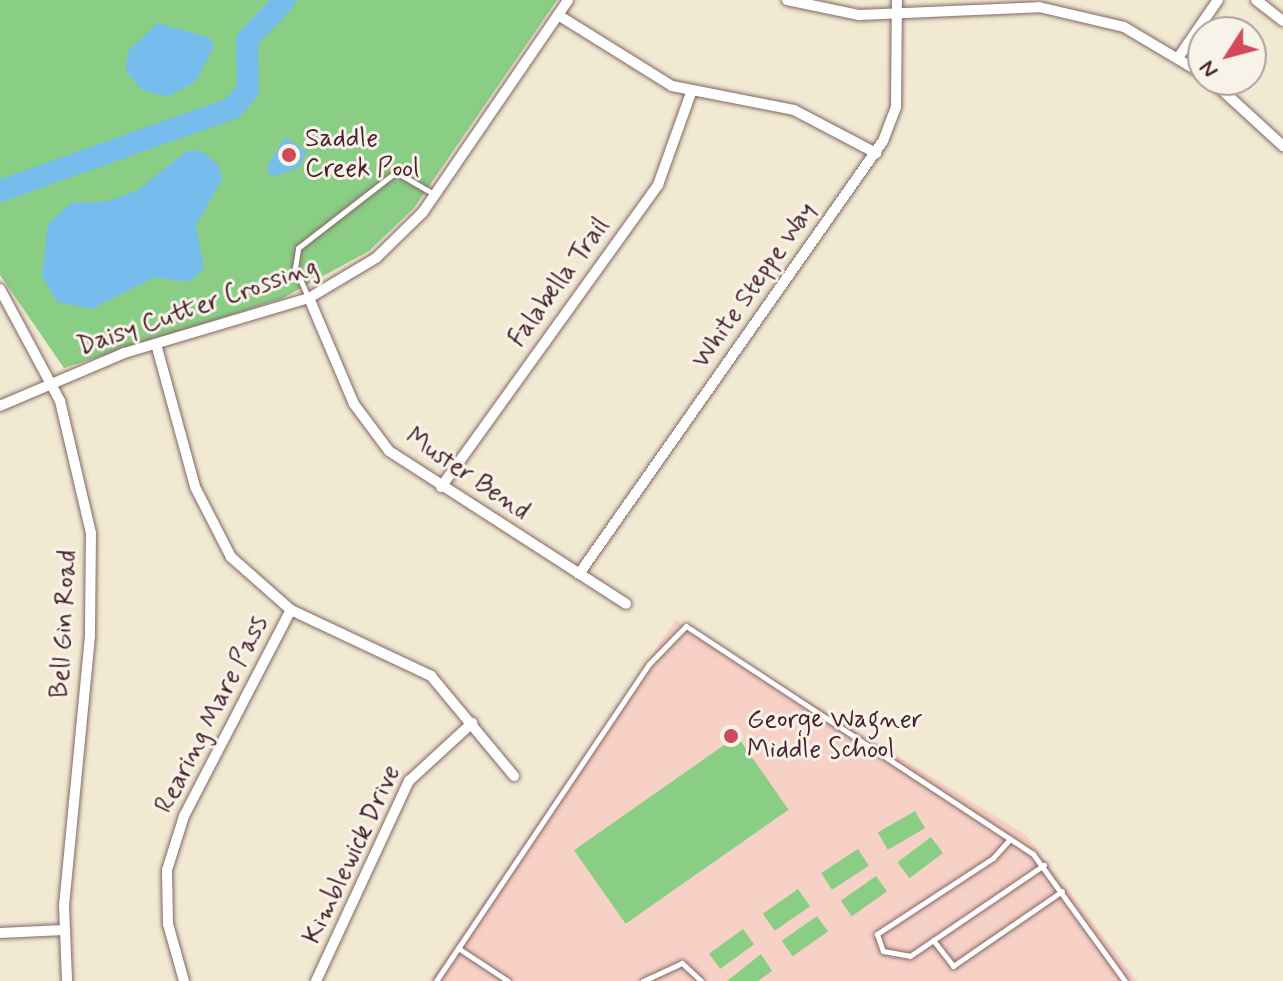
<!DOCTYPE html>
<html>
<head>
<meta charset="utf-8">
<style>
	body { margin:0 }
	#map { position:relative; width:1283px; height:981px; overflow:hidden; background:#f1e9d2; font-family:Mynerve,sans-serif }
	div>[style] { position:absolute }
	[style*='--x'] { left:calc(var(--x)*1px); top:calc(var(--y)*1px); width:calc(var(--w)*1px); rotate:calc(var(--a)*1deg) }
	.built>* { inset:0; background:#f7d1c6 }
	.green>* { inset:0; background:#8acd85; transform-origin:0 0 }
	.water>* { inset:0; background:#76bdee }
	.river>* { height:22px; margin:-11px; padding:0 11px; transform-origin:11px; border-radius:11px; background:#76bdee }
	.roads { filter:drop-shadow(0 0 2px #846665) drop-shadow(0 0 2px #846665) }
	.lane>* { height:5px; margin:-2.5px; padding:0 2.5px; transform-origin:2.5px; border-radius:2.5px; background:#fff }
	.street>* { height:10px; margin:-5px; padding:0 5px; transform-origin:5px; border-radius:5px; background:#fff }
	.dots>* { width:22px; height:22px; translate:-50% -50%; box-sizing:border-box; border:4px solid #f7f3e8; border-radius:50% }
	span { translate:-50% -50%; white-space:nowrap; text-align:center; line-height:1.15; -webkit-text-stroke:6px #f7f3e8; paint-order:stroke }
	.poi-label { font-size:26px; color:#4a1f2b }
	.left { translate:0 -50%; text-align:left }
	.street-label { font-size:26px; color:#4a1f2b }
	.north { position:absolute; left:1187px; top:16px; width:80px; height:80px; box-sizing:border-box; background:#f7f3e8; border:2px solid #b29e9c; border-radius:50%; rotate:234deg; font-size:22px; font-weight:700; line-height:32px; text-align:center; color:#4a1f2b }
	.north::after { content:''; display:block; margin:auto; width:28px; height:36px; background:#d1495b; clip-path:polygon(50% 0,100% 100%,50% 72%,0 100%) }
</style>
</head>
<body>
<div id="map">
	<div class="built">
		<div style="clip-path:polygon(676px 620px,1026px 835px,1137px 981px,430px 981px)"></div>
	</div>
	<div class="green">
		<div style="clip-path:polygon(0 0,557px 0,414px 208px,369px 251px,281px 299px,64px 368px,0 275px)"></div>
		<div style="left:737px;top:736px;width:90px;height:199px;rotate:55deg"></div>
		<div style="left:915px;top:811px;width:20px;height:43px;rotate:60deg"></div>
		<div style="left:931px;top:837px;width:20px;height:42px;rotate:53deg"></div>
		<div style="left:858px;top:849px;width:20px;height:44px;rotate:57deg"></div>
		<div style="left:876px;top:876px;width:19px;height:43px;rotate:55deg"></div>
		<div style="left:798px;top:889px;width:21px;height:43px;rotate:55deg"></div>
		<div style="left:817px;top:916px;width:19px;height:43px;rotate:55deg"></div>
		<div style="left:743px;top:929px;width:19px;height:42px;rotate:54deg"></div>
		<div style="clip-path:polygon(761px 954px,772px 971px,758px 981px,727px 981px)"></div>
	</div>
	<div class="water">
		<div style="clip-path:polygon(158px 23px,210px 38px,214px 46px,196px 81px,167px 97px,142px 90px,126px 70px,128px 51px)"></div>
		<div style="clip-path:polygon(285px 137px,307px 152px,299px 167px,271px 177px,267px 167px)"></div>
		<div style="clip-path:polygon(187px 151px,201px 151px,219px 165px,222px 180px,196px 225px,204px 269px,189px 282px,155px 277px,92px 309px,57px 302px,42px 276px,48px 224px,72px 203px,109px 201px,138px 190px)"></div>
	</div>
	<div class="river">
		<div style="--x:0;--y:191;--w:247;--a:-19.6"></div>
		<div style="--x:233;--y:108;--w:23;--a:-50"></div>
		<div style="--x:248;--y:90;--w:50;--a:-91.1"></div>
		<div style="--x:247;--y:40;--w:55;--a:-46.5"></div>
	</div>
	<div class="roads">
		<div class="lane">
			<div style="--x:308;--y:297;--w:32;--a:-114"></div>
			<div style="--x:295;--y:268;--w:20;--a:-81"></div>
			<div style="--x:298;--y:248;--w:124;--a:-37.8"></div>
			<div style="--x:396;--y:172;--w:44;--a:30.1"></div>
			<div style="--x:1010;--y:839;--w:25;--a:132"></div>
			<div style="--x:993;--y:858;--w:139;--a:146.8"></div>
			<div style="--x:877;--y:934;--w:18;--a:71"></div>
			<div style="--x:883;--y:951;--w:27;--a:10"></div>
			<div style="--x:910;--y:956;--w:162;--a:-34.2"></div>
			<div style="--x:933;--y:940;--w:33;--a:52"></div>
			<div style="--x:953;--y:966;--w:132;--a:-34.5"></div>
			<div style="--x:458;--y:948;--w:60;--a:33.4"></div>
			<div style="--x:436;--y:981;--w:382;--a:-56.1"></div>
			<div style="--x:649;--y:664;--w:53;--a:-45.8"></div>
			<div style="--x:686;--y:626;--w:415;--a:33.3"></div>
			<div style="--x:1033;--y:854;--w:157;--a:54.1"></div>
			<div style="--x:643;--y:981;--w:43;--a:-24.8"></div>
			<div style="--x:682;--y:963;--w:26;--a:43"></div>
		</div>
		<div class="street">
			<div style="--x:787;--y:0;--w:74;--a:11.8"></div>
			<div style="--x:859;--y:15;--w:180;--a:-2.5"></div>
			<div style="--x:1039;--y:7;--w:87;--a:13.2"></div>
			<div style="--x:1124;--y:27;--w:92;--a:30.7"></div>
			<div style="--x:1256;--y:0;--w:34;--a:38"></div>
			<div style="--x:558;--y:15;--w:134;--a:31.9"></div>
			<div style="--x:672;--y:86;--w:124;--a:11.1"></div>
			<div style="--x:794;--y:110;--w:93;--a:27.7"></div>
			<div style="--x:1180;--y:55;--w:67;--a:-55.4"></div>
			<div style="--x:1211;--y:80;--w:98;--a:42.5"></div>
			<div style="--x:0;--y:289;--w:127;--a:61.8"></div>
			<div style="--x:60;--y:401;--w:136;--a:76.8"></div>
			<div style="--x:91;--y:533;--w:103;--a:90.6"></div>
			<div style="--x:90;--y:636;--w:270;--a:95.5"></div>
			<div style="--x:64;--y:905;--w:76;--a:87.7"></div>
			<div style="--x:309;--y:298;--w:115;--a:67"></div>
			<div style="--x:354;--y:404;--w:59;--a:53.3"></div>
			<div style="--x:389;--y:451;--w:282;--a:32.8"></div>
			<div style="--x:156;--y:344;--w:148;--a:74.7"></div>
			<div style="--x:195;--y:487;--w:79;--a:62.8"></div>
			<div style="--x:231;--y:557;--w:80;--a:41.5"></div>
			<div style="--x:291;--y:610;--w:155;--a:25.2"></div>
			<div style="--x:431;--y:676;--w:130;--a:50.3"></div>
			<div style="--x:0;--y:406;--w:135;--a:-23.1"></div>
			<div style="--x:124;--y:353;--w:193;--a:-16.6"></div>
			<div style="--x:309;--y:298;--w:78;--a:-30.8"></div>
			<div style="--x:376;--y:258;--w:66;--a:-44.4"></div>
			<div style="--x:423;--y:212;--w:257;--a:-55.6"></div>
			<div style="--x:441;--y:487;--w:372;--a:-54.3"></div>
			<div style="--x:658;--y:185;--w:98;--a:-70.3"></div>
			<div style="--x:579;--y:574;--w:529;--a:-54.93"></div>
			<div style="--x:883;--y:141;--w:36;--a:-69"></div>
			<div style="--x:896;--y:107;--w:107;--a:-89.5"></div>
			<div style="--x:0;--y:933;--w:64;--a:-2.7"></div>
			<div style="--x:184;--y:981;--w:59;--a:-105.7"></div>
			<div style="--x:168;--y:924;--w:54;--a:-91.1"></div>
			<div style="--x:167;--y:870;--w:57;--a:-72.5"></div>
			<div style="--x:184;--y:816;--w:232;--a:-62.6"></div>
			<div style="--x:316;--y:981;--w:221;--a:-65.1"></div>
			<div style="--x:409;--y:781;--w:86;--a:-42.6"></div>
		</div>
	</div>
	<div class="dots">
		<div style="left:289px;top:155px;background:#d1495b"></div>
		<div style="left:731px;top:736px;background:#d1495b"></div>
	</div>
	<div class="poi-label">
		<span class="left" style="left:305px;top:155px">Saddle<br>Creek Pool</span>
		<span class="left" style="left:747px;top:736px">George Wagner<br>Middle School</span>
	</div>
	<div class="street-label">
		<span style="left:560px;top:283px;rotate:-54deg">Falabella Trail</span>
		<span style="left:755px;top:286px;rotate:-55deg">White Steppe Way</span>
		<span style="left:198px;top:308px;rotate:-19deg">Daisy Cutter Crossing</span>
		<span style="left:467px;top:475px;rotate:34deg">Muster Bend</span>
		<span style="left:65px;top:624px;rotate:-87deg">Bell Gin Road</span>
		<span style="left:213px;top:715px;rotate:-63deg">Rearing Mare Pass</span>
		<span style="left:353px;top:855px;rotate:-65deg">Kimblewick Drive</span>
	</div>
	<div class="north">N</div>
</div>
</body>
</html>
